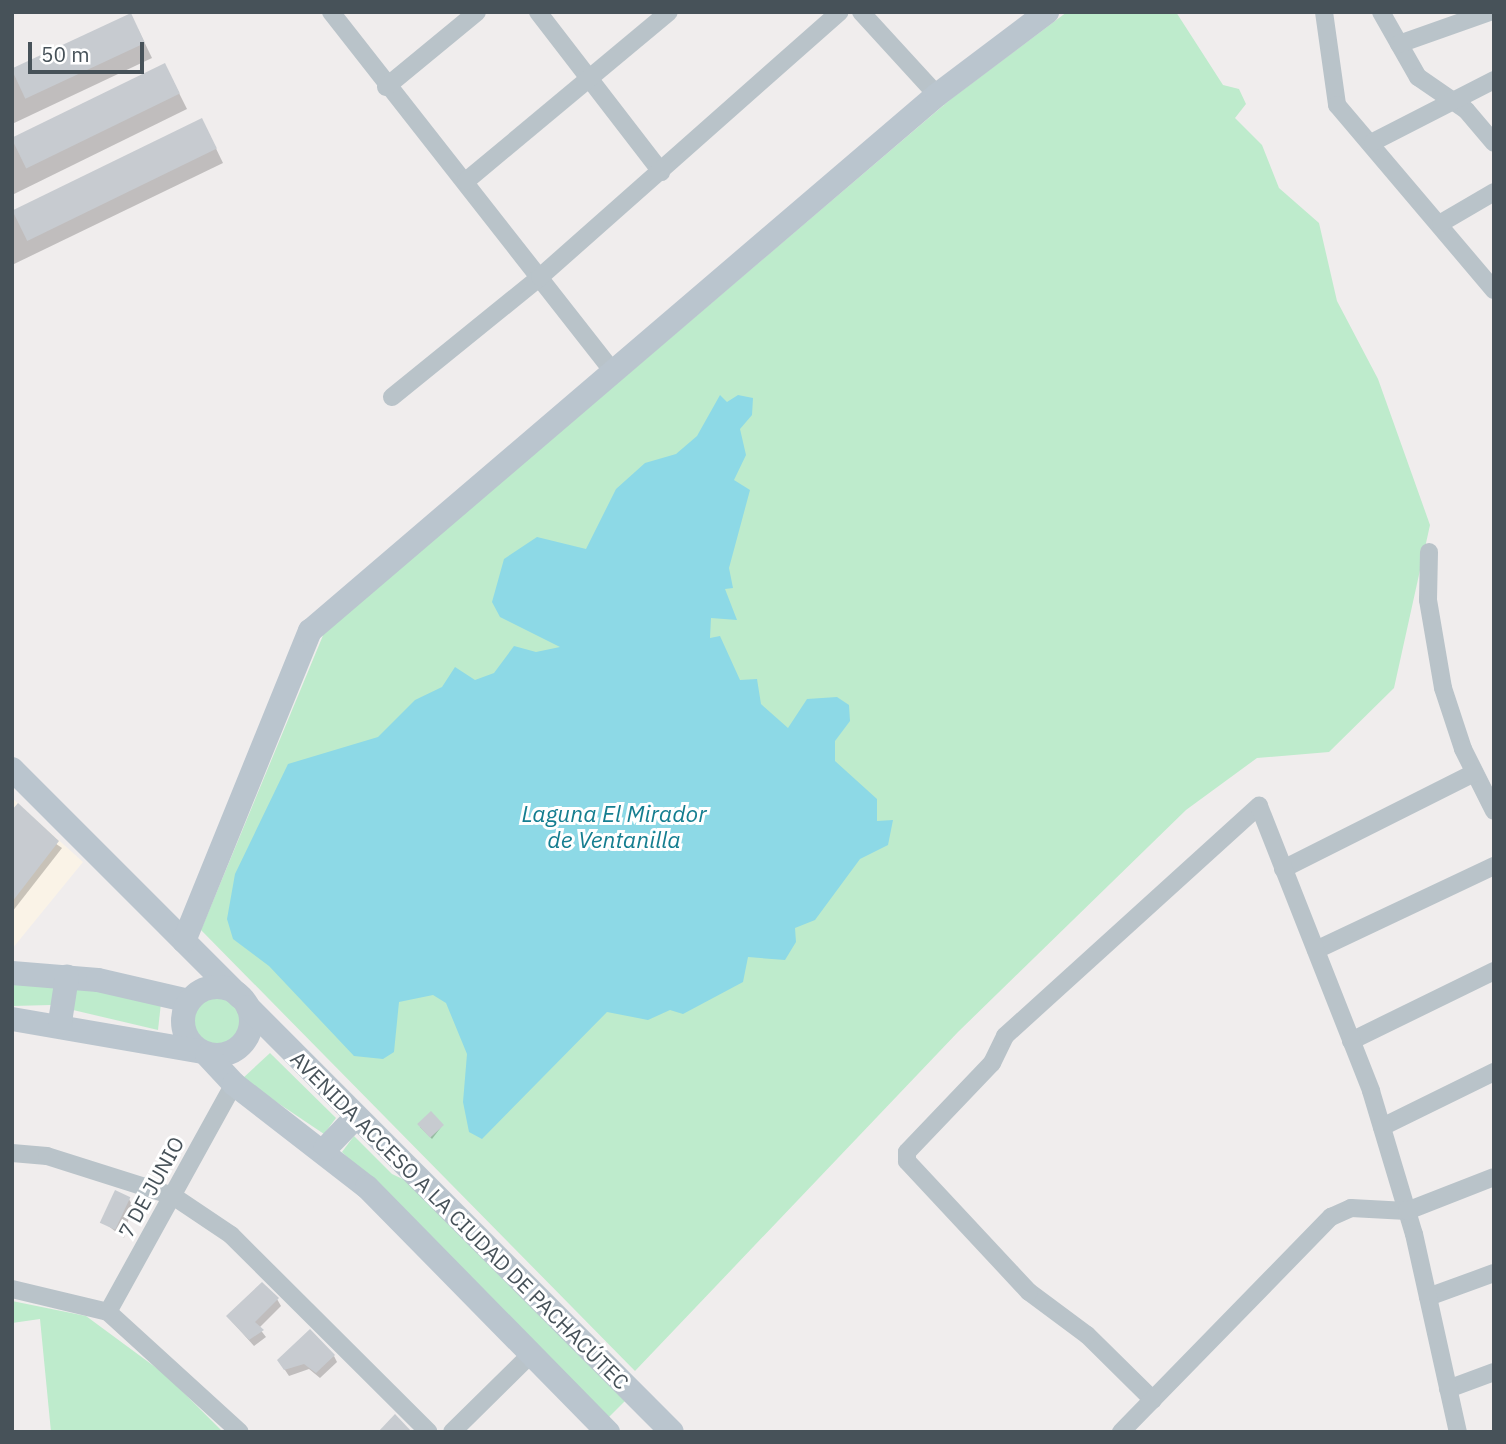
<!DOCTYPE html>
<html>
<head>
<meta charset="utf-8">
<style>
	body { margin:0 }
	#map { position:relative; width:1506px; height:1444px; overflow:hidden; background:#f0eded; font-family:"IBM Plex Sans",sans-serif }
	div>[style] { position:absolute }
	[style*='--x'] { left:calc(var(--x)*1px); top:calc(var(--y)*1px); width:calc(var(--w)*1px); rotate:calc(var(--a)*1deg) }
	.commercial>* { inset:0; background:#faf3e7 }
	.green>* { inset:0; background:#beebcc }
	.round { border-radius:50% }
	.water>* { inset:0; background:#8dd9e6 }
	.shadow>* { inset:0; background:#0003 }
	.building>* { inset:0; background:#c7cbd0; transform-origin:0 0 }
	.street>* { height:18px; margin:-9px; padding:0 9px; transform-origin:9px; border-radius:9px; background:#b9c3c9 }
	.secondary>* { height:24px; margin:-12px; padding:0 12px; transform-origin:12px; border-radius:12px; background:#bac5ce }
	.secondary>.ring { margin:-12px; padding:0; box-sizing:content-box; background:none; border:24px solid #bac5ce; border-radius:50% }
	span { translate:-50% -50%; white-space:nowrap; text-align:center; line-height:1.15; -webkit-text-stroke:6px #fff; paint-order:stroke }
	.street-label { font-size:21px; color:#475259 }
	.water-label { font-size:23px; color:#157e90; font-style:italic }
	.frame { position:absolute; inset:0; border:14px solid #475259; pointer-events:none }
	.scale { position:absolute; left:28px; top:42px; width:116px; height:32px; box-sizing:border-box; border:4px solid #475259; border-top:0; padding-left:9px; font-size:21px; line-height:24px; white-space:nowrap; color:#475259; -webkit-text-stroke:5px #fff; paint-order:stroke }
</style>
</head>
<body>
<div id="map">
	<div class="commercial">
		<div style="clip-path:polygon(12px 798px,83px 862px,12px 949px)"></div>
	</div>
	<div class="green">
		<div style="clip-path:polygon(1067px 12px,1176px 12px,1223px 85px,1239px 89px,1246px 104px,1235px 118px,1262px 145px,1279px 188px,1319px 223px,1337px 301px,1378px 379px,1430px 525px,1394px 688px,1329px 752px,1257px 758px,1186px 810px,958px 1032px,635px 1371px,201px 930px,324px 633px,951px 99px)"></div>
		<div style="clip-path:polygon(12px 981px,48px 984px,55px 990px,51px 1005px,12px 1006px)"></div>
		<div style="clip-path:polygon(73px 987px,161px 1003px,158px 1030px,73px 1010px)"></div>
		<div class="round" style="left:192px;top:997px;width:50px;height:50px"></div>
		<div style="clip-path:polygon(270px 1053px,336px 1118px,324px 1134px,242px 1079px)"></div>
		<div style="clip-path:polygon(354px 1136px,392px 1174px,413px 1184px,628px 1398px,607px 1419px,342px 1152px)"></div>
		<div style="clip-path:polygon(12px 1301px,86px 1316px,166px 1375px,223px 1432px,51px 1432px,40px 1319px,12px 1323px)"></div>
	</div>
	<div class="water">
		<div style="clip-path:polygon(720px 395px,727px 402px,738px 395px,753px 398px,752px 415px,740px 429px,746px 455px,734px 480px,750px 490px,729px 568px,733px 588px,725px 589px,737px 620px,711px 618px,710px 638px,720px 636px,740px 680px,757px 679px,761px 704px,788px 728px,807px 699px,837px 697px,849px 705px,850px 721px,835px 741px,835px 761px,877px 799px,877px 821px,893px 820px,888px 845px,860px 859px,815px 920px,795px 928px,796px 942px,785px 960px,748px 957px,743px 982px,683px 1014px,670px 1010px,648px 1020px,607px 1012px,482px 1139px,469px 1132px,463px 1102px,467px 1054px,446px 1003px,433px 995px,399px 1002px,394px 1052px,383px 1059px,354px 1056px,269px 966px,233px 939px,227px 919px,235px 874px,288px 764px,378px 737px,415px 700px,442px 687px,455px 667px,475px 680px,494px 673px,514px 646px,536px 652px,560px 647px,500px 617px,492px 602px,504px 559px,537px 537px,586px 549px,616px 489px,645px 463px,676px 454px,697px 436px)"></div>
	</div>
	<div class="shadow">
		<div style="clip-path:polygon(138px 29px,152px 58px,12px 124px,12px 71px)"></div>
		<div style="clip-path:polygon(172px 79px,187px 109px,12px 195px,12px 141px)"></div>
		<div style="clip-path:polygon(209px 134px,223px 163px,12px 265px,12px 212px)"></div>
		<div style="clip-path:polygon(12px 813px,62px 848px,12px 912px)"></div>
		<div style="clip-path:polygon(442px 1126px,432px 1139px,420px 1127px)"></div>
		<div style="clip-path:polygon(129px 1199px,132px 1205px,124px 1238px,107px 1225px)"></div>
		<div style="clip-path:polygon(277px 1299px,281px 1306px,259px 1328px,266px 1337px,254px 1346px,228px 1317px)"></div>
		<div style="clip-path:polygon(334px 1356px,337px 1362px,320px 1378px,309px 1369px,289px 1376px,283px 1367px)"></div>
	</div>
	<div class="building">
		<div style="left:131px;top:13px;width:33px;height:132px;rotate:65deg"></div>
		<div style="left:165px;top:63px;width:34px;height:171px;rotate:64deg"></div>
		<div style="left:202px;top:118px;width:34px;height:211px;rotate:64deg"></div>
		<div style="clip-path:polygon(18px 803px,59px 841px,12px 902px,12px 810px)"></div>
		<div style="left:431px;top:1111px;width:19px;height:19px;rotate:47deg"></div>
		<div style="left:115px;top:1190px;width:17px;height:36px;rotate:25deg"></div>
		<div style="clip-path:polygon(262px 1282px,279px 1298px,255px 1322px,264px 1330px,249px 1340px,226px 1316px)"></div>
		<div style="clip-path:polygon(310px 1329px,335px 1355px,316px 1373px,304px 1364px,284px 1370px,277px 1360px)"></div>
		<div style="clip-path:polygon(395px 1414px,412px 1432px,378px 1432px)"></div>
	</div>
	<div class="street">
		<div style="--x:331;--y:12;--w:454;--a:51.9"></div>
		<div style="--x:538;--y:12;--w:202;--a:52.4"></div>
		<div style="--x:861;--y:12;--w:113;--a:47.5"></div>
		<div style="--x:1324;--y:12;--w:94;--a:82"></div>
		<div style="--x:1337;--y:105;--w:243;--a:49.7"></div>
		<div style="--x:1381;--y:12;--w:75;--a:60.4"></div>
		<div style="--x:1418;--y:77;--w:58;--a:34.5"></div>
		<div style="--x:1466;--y:110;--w:43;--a:49.7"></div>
		<div style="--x:1399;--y:44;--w:96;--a:-19.4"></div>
		<div style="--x:386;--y:87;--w:118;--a:-39.5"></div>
		<div style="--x:1373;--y:142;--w:136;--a:-27.1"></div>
		<div style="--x:466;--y:181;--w:264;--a:-39.8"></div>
		<div style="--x:1441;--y:223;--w:61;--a:-30.3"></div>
		<div style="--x:392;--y:397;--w:191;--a:-39"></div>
		<div style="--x:540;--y:277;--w:400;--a:-41.5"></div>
		<div style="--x:1429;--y:552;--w:48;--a:91.2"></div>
		<div style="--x:1428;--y:600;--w:89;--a:80.3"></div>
		<div style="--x:1443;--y:688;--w:64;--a:71.8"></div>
		<div style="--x:1463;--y:749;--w:69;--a:63.4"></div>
		<div style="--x:1283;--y:869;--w:214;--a:-26.7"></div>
		<div style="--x:1316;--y:950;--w:197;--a:-25.3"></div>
		<div style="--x:1351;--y:1041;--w:159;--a:-26.1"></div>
		<div style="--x:1382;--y:1127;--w:125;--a:-26.2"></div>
		<div style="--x:12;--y:1153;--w:35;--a:5"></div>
		<div style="--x:47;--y:1156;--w:132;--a:17.6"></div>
		<div style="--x:173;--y:1196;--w:70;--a:33.9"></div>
		<div style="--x:231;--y:1235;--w:279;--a:44.9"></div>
		<div style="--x:12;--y:1289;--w:99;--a:13.5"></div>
		<div style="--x:108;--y:1312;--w:178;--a:42.3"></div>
		<div style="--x:1428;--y:1297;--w:70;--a:-20"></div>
		<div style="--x:108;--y:1312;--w:260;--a:-61.1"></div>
		<div style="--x:1448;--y:1389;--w:49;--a:-20.3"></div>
		<div style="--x:1153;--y:1400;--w:93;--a:-135.4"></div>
		<div style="--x:1087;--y:1335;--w:72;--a:-143.4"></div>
		<div style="--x:1029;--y:1292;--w:179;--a:-133"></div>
		<div style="--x:907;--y:1161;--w:9;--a:-90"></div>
		<div style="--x:907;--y:1152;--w:123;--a:-46.3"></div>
		<div style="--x:992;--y:1063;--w:30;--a:-64"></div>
		<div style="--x:1005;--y:1036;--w:343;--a:-42.2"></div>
		<div style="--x:1259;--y:806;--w:306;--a:68.5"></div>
		<div style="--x:1371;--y:1091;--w:149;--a:73.3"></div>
		<div style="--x:1414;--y:1234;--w:203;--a:77.5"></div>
		<div style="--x:452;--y:1432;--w:112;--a:-44.6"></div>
		<div style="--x:1121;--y:1432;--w:301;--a:-45.7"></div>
		<div style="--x:1331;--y:1217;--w:22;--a:-24"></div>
		<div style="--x:1351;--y:1208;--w:56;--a:3.1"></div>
		<div style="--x:1407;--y:1211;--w:93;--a:-21.3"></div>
	</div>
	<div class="secondary">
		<div style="--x:12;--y:769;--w:322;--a:45"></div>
		<div style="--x:184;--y:941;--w:335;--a:-67.9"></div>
		<div style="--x:310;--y:631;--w:825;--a:-40.53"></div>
		<div style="--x:937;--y:95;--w:138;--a:-37"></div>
		<div style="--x:12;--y:973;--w:86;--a:4.7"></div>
		<div style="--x:98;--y:980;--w:93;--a:13"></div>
		<div class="ring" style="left:183px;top:987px;width:44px;height:44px"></div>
		<div style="--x:248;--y:1007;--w:600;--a:45.07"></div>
		<div style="--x:12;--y:1019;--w:189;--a:9.8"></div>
		<div style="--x:60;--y:1022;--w:46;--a:-81.2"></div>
		<div style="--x:207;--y:1055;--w:40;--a:47"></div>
		<div style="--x:234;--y:1084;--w:168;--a:37.8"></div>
		<div style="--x:367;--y:1187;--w:344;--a:45.5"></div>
		<div style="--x:325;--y:1149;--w:45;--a:-45.9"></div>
	</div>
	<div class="street-label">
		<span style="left:151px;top:1187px;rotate:-61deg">7 DE JUNIO</span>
		<span style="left:460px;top:1220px;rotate:45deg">AVENIDA ACCESO A LA CIUDAD DE PACHACÚTEC</span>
	</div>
	<div class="water-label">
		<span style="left:614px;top:826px">Laguna El Mirador<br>de Ventanilla</span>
	</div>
	<div class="frame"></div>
	<div class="scale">50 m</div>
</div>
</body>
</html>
